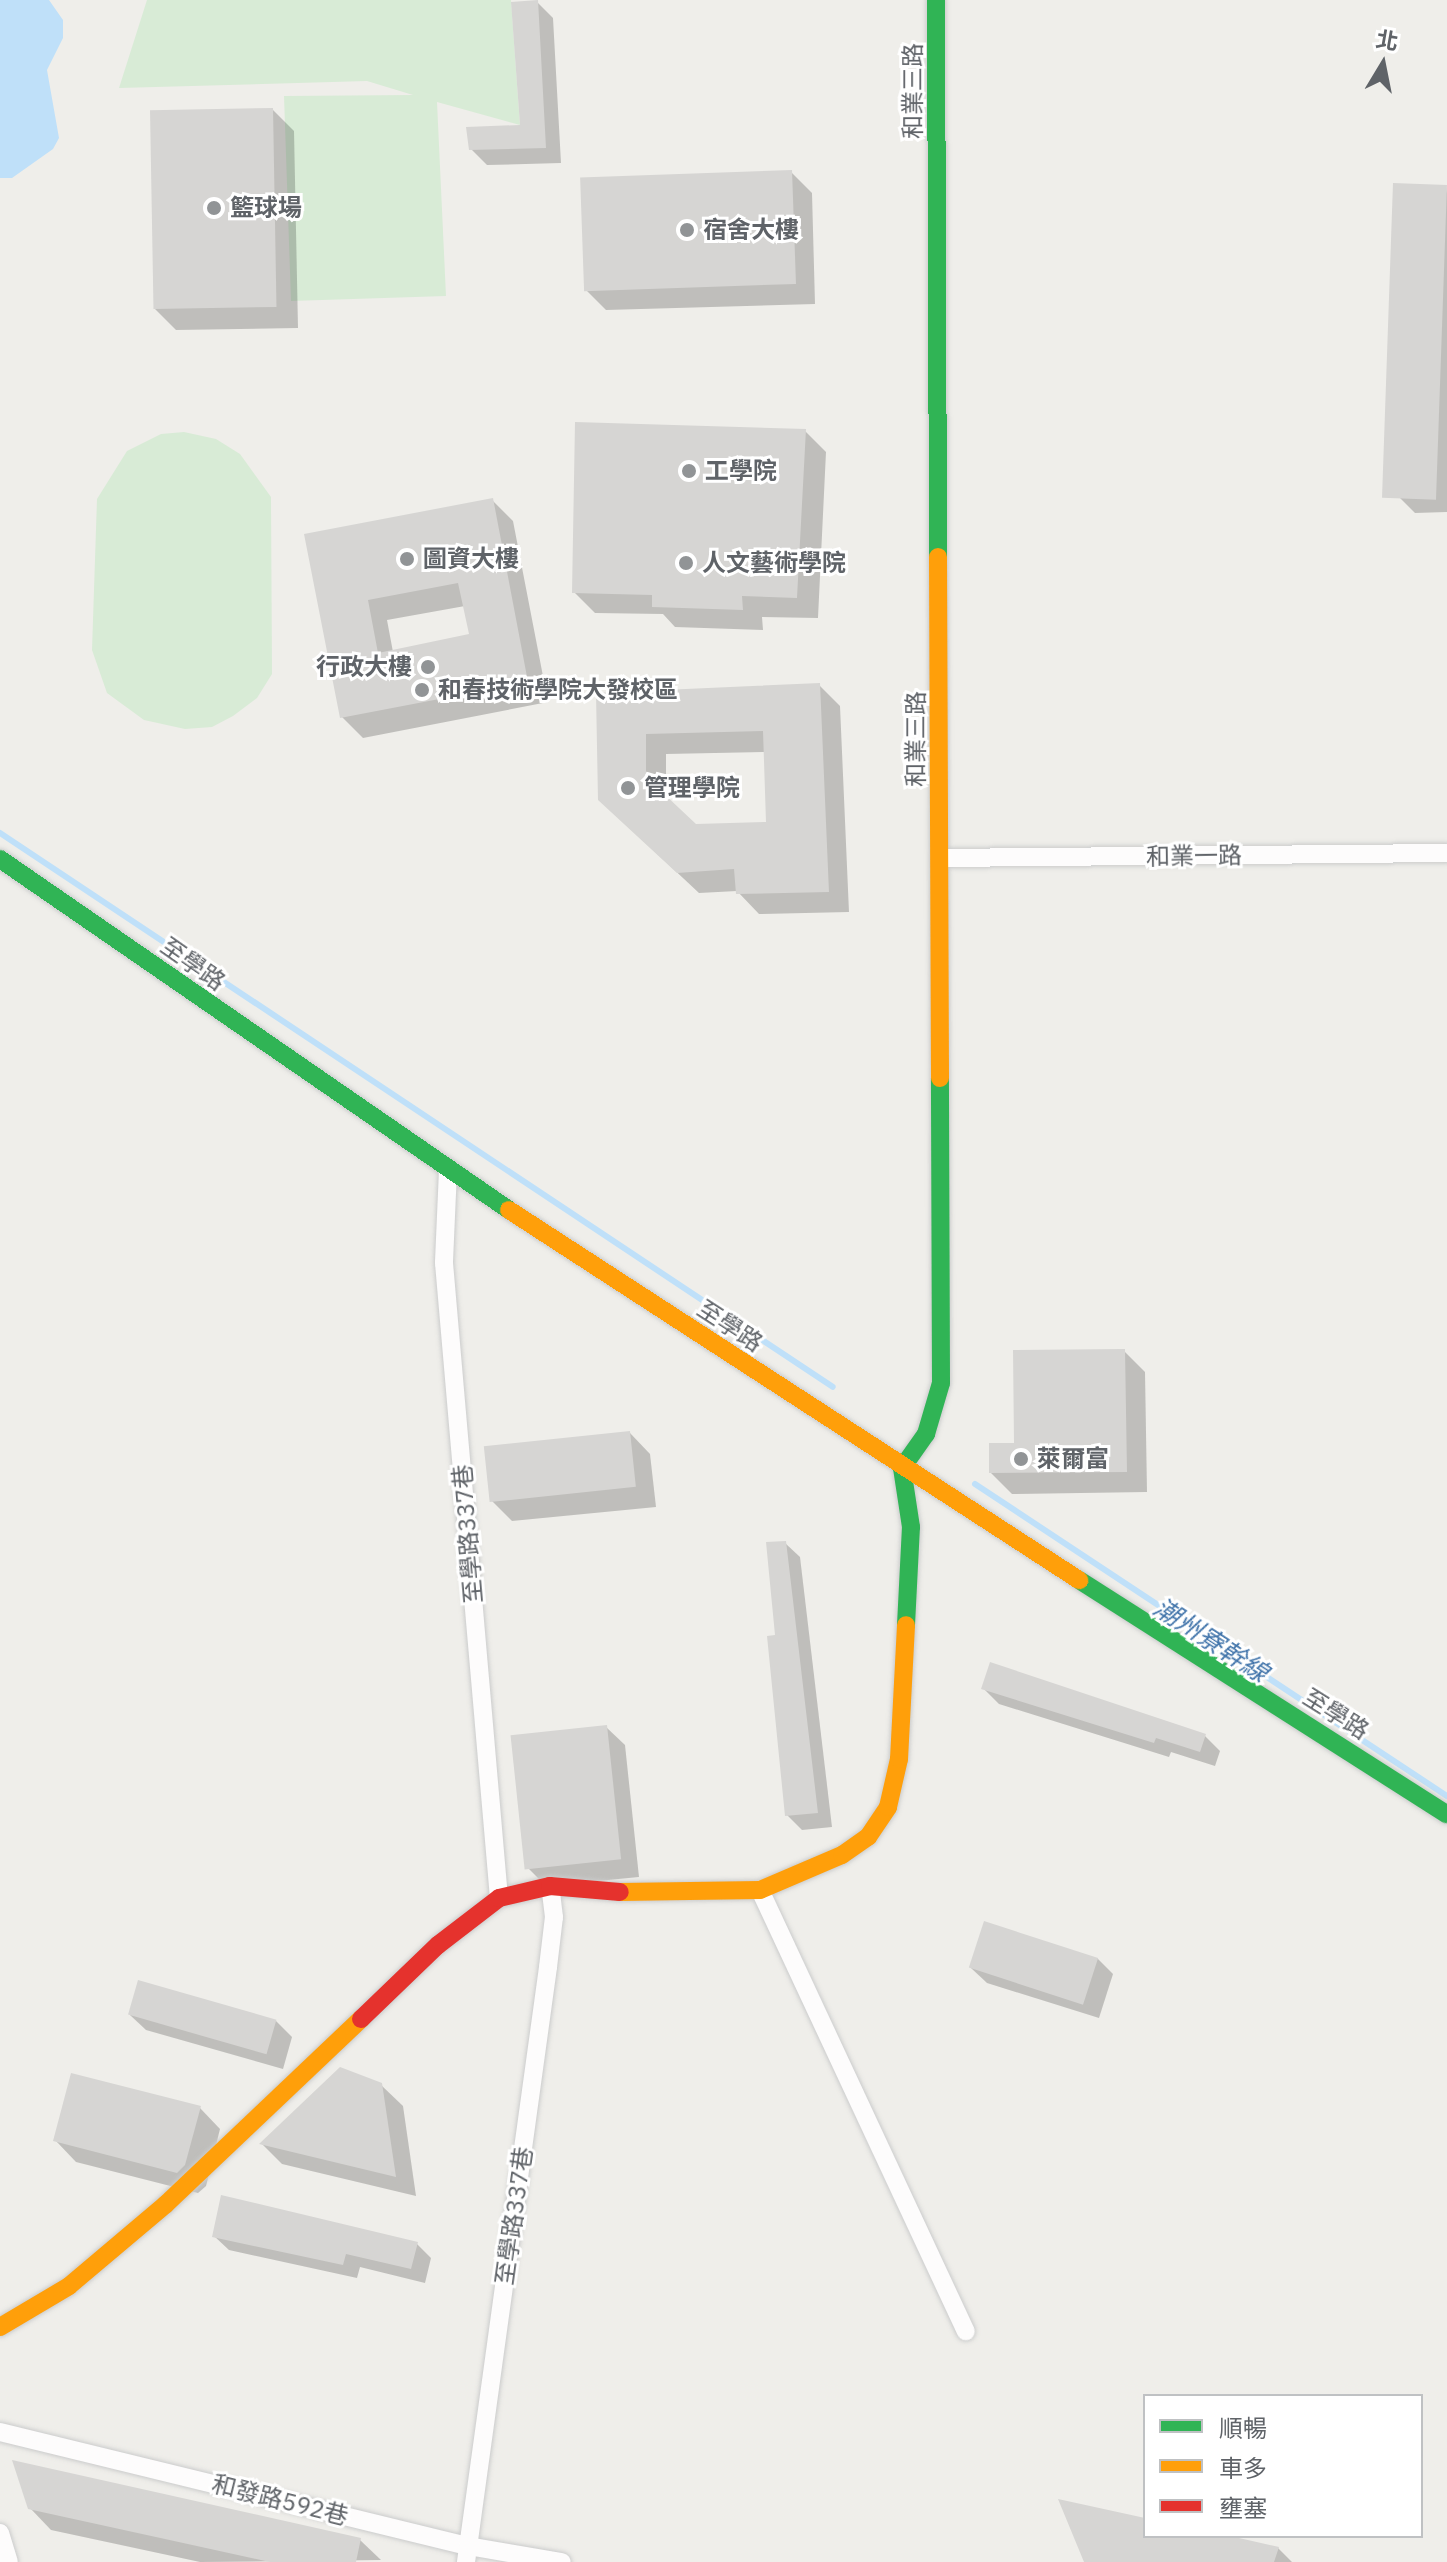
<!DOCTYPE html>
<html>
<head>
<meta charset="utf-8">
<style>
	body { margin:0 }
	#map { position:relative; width:1447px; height:2562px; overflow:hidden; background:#efeeea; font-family:"IBM Plex Sans","Noto Sans TC",sans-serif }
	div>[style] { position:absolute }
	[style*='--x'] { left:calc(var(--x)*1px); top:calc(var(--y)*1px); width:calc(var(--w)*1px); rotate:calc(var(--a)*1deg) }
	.green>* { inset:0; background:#d8ebd6 }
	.water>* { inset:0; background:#bfe0f9 }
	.shadow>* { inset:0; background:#0003 }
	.stream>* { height:6px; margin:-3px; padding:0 3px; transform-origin:3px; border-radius:3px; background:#bfe0f9 }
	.building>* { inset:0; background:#d6d5d3; transform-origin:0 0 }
	.roads { filter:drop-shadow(0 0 2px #cbcccc) drop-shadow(0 0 2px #cbcccc) }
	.street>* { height:18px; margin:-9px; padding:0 9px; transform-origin:9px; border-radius:9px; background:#fdfcfc }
	.fast>* { height:18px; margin:-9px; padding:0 9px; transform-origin:9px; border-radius:9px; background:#30b455 }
	.slow>* { height:18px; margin:-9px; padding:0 9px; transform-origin:9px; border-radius:9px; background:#ff9f0a }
	.jam>* { height:18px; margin:-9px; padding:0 9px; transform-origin:9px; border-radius:9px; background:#e5322d }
	.dots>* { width:22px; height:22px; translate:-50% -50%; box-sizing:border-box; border:4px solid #fff; border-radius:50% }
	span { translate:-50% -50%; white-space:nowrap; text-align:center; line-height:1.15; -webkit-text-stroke:6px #fff; paint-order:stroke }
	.street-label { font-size:24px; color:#5f6368 }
	.poi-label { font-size:24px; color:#5f6368; font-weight:700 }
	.left { translate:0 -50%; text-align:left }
	.right { translate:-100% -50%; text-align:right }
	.water-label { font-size:26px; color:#4174aa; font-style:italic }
	.legend { position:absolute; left:1143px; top:2394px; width:280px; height:144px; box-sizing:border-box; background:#fff; border:2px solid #bfc1c3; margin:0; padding:10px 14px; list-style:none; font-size:24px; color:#5f6368 }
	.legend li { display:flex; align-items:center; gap:16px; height:40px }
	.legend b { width:40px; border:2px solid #bfc1c3 }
	.north { position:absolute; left:1343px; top:24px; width:80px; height:80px; -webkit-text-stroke:6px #fff; paint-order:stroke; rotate:10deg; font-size:22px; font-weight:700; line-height:32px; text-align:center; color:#5f6368 }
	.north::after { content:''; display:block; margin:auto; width:28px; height:36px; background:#5f6368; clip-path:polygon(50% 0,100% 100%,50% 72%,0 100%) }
</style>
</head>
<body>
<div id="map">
	<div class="green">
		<div style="clip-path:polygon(147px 0,511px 0,520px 125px,437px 102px,446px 296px,291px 301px,284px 96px,413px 95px,367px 81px,119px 88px)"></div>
		<div style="clip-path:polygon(184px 432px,216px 439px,240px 454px,271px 497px,272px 674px,257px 698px,233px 716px,212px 727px,185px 729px,144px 720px,107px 693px,92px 650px,97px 499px,127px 451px,161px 434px)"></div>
	</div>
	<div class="water">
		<div style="clip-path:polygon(0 0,49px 0,63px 20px,63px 38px,47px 70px,59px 138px,53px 149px,12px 178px,0 178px)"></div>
	</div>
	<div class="shadow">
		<div style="clip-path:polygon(537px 2px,553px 18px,561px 163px,487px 165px,471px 149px,522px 127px)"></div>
		<div style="clip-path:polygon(273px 110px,294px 131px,298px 328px,176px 330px,155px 309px)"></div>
		<div style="clip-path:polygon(791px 172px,812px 193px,815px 304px,606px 310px,585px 289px)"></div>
		<div style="clip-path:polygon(1447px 187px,1447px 512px,1415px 513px,1399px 497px)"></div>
		<div style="clip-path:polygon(805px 431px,826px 452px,818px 618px,762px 617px,763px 630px,675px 627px,663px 614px,595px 613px,574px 592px)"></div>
		<div style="clip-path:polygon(evenodd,492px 500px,513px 521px,548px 702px,363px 738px,342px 717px,307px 536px,492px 500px,465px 606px,471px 635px,393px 652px,387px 620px,465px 606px)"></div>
		<div style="clip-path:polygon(evenodd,819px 685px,840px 706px,849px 912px,759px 914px,737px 891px,699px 893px,621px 820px,598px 695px,819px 685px,766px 752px,768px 824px,695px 826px,666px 798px,666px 754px,766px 752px)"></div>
		<div style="clip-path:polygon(1124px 1351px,1145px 1372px,1147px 1492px,1012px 1494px,991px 1473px)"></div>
		<div style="clip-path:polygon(630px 1433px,650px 1454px,656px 1507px,512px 1521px,491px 1500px)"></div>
		<div style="clip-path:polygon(785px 1543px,800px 1557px,832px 1827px,802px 1830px,787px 1815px,777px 1637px)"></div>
		<div style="clip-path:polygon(984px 1689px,1205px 1736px,1220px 1751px,1215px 1766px,1171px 1752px,1169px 1757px,999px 1704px)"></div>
		<div style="clip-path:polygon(606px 1727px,625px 1745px,639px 1877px,546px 1886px,528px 1868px)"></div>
		<div style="clip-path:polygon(1097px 1958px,1113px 1974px,1099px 2018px,987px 1983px,971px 1968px)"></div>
		<div style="clip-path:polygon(130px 2015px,276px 2021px,292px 2037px,283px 2069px,146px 2030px)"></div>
		<div style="clip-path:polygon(381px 2085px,403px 2106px,416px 2196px,282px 2164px,262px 2144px)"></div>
		<div style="clip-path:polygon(200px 2108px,220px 2129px,206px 2186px,198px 2193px,76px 2162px,56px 2141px)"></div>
		<div style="clip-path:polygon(214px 2236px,417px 2244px,431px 2258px,425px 2283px,360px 2267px,357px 2278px,229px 2250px)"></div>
		<div style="clip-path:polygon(30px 2508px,360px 2540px,381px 2560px,200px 2562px,51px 2530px)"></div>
		<div style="clip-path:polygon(1145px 2520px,1145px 2536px,1221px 2536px,1278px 2548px,1292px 2562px,1086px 2562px)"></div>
	</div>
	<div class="stream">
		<div style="--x:0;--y:833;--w:1000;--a:33.63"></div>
		<div style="--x:975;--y:1484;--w:566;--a:33.47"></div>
	</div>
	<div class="building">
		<div style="clip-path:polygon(538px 0,546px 148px,469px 150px,466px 127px,520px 125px,511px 2px)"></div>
		<div style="left:273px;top:108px;width:199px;height:123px;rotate:89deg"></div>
		<div style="left:792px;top:170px;width:114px;height:212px;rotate:88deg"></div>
		<div style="left:1393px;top:183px;width:54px;height:315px;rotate:2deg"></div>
		<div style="clip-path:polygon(575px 422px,806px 429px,797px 598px,742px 596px,743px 610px,652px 607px,652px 595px,572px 593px)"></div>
		<div style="clip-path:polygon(evenodd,493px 498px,528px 682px,340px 718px,304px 534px,493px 498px,458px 583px,469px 634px,378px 653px,368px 600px,458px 583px)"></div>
		<div style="clip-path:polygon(evenodd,820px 683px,829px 892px,736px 894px,734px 869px,677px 873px,598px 800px,596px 693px,820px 683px,763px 731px,766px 822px,696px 824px,646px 777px,646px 734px,763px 731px)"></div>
		<div style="clip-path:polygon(1125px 1349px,1127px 1472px,989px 1473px,989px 1443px,1014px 1443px,1013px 1350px)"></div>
		<div style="left:630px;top:1431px;width:56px;height:147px;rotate:84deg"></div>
		<div style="clip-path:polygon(786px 1541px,818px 1813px,785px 1816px,767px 1636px,775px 1635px,766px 1542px)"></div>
		<div style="clip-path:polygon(990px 1662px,1206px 1734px,1200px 1752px,1156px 1738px,1154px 1743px,981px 1689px)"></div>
		<div style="left:607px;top:1725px;width:135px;height:97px;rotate:84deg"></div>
		<div style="left:984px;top:1921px;width:120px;height:49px;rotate:18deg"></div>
		<div style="left:138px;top:1980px;width:144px;height:36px;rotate:16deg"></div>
		<div style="clip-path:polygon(340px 2067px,382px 2083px,396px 2177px,259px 2144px)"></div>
		<div style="clip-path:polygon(71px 2073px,201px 2106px,185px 2165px,177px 2173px,53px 2141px)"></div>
		<div style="clip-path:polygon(221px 2195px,418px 2242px,411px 2269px,346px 2254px,343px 2265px,212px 2237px)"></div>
		<div style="clip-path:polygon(12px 2460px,361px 2538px,356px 2562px,270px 2562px,28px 2509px)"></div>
		<div style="clip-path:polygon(1058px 2499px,1145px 2518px,1145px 2536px,1230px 2536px,1279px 2547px,1274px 2562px,1084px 2562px)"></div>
	</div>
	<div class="roads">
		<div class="street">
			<div style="--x:941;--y:858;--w:506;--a:-0.57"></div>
			<div style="--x:448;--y:1170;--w:93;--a:92.5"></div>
			<div style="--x:444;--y:1263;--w:637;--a:85.05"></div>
			<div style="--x:760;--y:1890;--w:487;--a:65"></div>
			<div style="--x:0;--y:2432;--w:482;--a:13.7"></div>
			<div style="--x:468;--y:2546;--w:95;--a:9.7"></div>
			<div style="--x:0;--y:2533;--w:30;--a:73"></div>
			<div style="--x:466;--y:2562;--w:601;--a:-82.15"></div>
			<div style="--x:548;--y:1967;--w:50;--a:-83.2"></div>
			<div style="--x:554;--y:1917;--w:31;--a:-97"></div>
		</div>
		<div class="fast">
			<div style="--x:936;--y:0;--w:557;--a:89.79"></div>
			<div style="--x:0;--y:859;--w:618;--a:34.59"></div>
			<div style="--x:1079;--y:1580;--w:436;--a:32.5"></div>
			<div style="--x:906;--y:1625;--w:98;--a:-87.1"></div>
			<div style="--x:911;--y:1527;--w:60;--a:-98.7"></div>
			<div style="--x:902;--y:1468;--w:42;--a:-54.8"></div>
			<div style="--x:926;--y:1434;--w:53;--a:-73.6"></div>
			<div style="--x:941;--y:1383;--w:305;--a:-90.2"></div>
		</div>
		<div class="slow">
			<div style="--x:938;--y:557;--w:521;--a:89.78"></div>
			<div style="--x:509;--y:1210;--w:680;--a:32.99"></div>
			<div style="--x:620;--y:1892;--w:140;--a:-0.8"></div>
			<div style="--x:760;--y:1890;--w:89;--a:-23.1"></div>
			<div style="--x:842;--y:1855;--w:32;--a:-35"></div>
			<div style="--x:868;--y:1837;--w:36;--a:-56"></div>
			<div style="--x:888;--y:1807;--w:49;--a:-77.1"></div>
			<div style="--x:899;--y:1759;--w:134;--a:-87"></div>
			<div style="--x:0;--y:2327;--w:80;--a:-30.7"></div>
			<div style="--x:69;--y:2286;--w:127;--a:-40.2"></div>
			<div style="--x:166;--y:2204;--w:269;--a:-43.5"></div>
		</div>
		<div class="jam">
			<div style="--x:361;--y:2019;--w:107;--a:-43.9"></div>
			<div style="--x:438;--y:1945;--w:77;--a:-37.6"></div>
			<div style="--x:499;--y:1898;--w:52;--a:-13.2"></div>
			<div style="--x:550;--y:1886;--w:70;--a:4.9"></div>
		</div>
	</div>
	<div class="dots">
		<div style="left:214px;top:208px;background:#919496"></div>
		<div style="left:687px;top:230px;background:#919496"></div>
		<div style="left:689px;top:471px;background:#919496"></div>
		<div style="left:407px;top:559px;background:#919496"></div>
		<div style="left:686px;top:563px;background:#919496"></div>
		<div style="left:428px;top:667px;background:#919496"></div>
		<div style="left:422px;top:690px;background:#919496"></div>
		<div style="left:628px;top:788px;background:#919496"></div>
		<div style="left:1021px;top:1459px;background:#919496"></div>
	</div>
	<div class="street-label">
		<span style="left:913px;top:91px;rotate:-90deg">和業三路</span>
		<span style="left:916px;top:739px;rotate:-90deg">和業三路</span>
		<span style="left:1194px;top:856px;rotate:-1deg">和業一路</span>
		<span style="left:193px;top:964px;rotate:35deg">至學路</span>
		<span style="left:730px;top:1326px;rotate:33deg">至學路</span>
		<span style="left:468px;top:1534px;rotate:-95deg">至學路337巷</span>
		<span style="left:1336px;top:1714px;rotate:32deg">至學路</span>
		<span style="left:514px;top:2216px;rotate:-82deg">至學路337巷</span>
		<span style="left:280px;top:2500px;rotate:14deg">和發路592巷</span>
	</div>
	<div class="poi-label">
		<span class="left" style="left:230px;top:208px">籃球場</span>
		<span class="left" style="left:703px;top:230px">宿舍大樓</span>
		<span class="left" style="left:705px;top:471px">工學院</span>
		<span class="left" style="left:423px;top:559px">圖資大樓</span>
		<span class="left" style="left:702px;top:563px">人文藝術學院</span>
		<span class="right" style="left:412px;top:667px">行政大樓</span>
		<span class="left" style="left:438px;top:690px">和春技術學院大發校區</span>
		<span class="left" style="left:644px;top:788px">管理學院</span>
		<span class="left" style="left:1037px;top:1459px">萊爾富</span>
	</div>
	<div class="water-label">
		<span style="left:1211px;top:1640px;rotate:33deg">潮州寮幹線</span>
	</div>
	<ul class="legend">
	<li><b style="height:10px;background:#30b455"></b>順暢</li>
	<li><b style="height:10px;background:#ff9f0a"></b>車多</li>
	<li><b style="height:10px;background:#e5322d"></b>壅塞</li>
	</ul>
	<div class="north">北</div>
</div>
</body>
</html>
